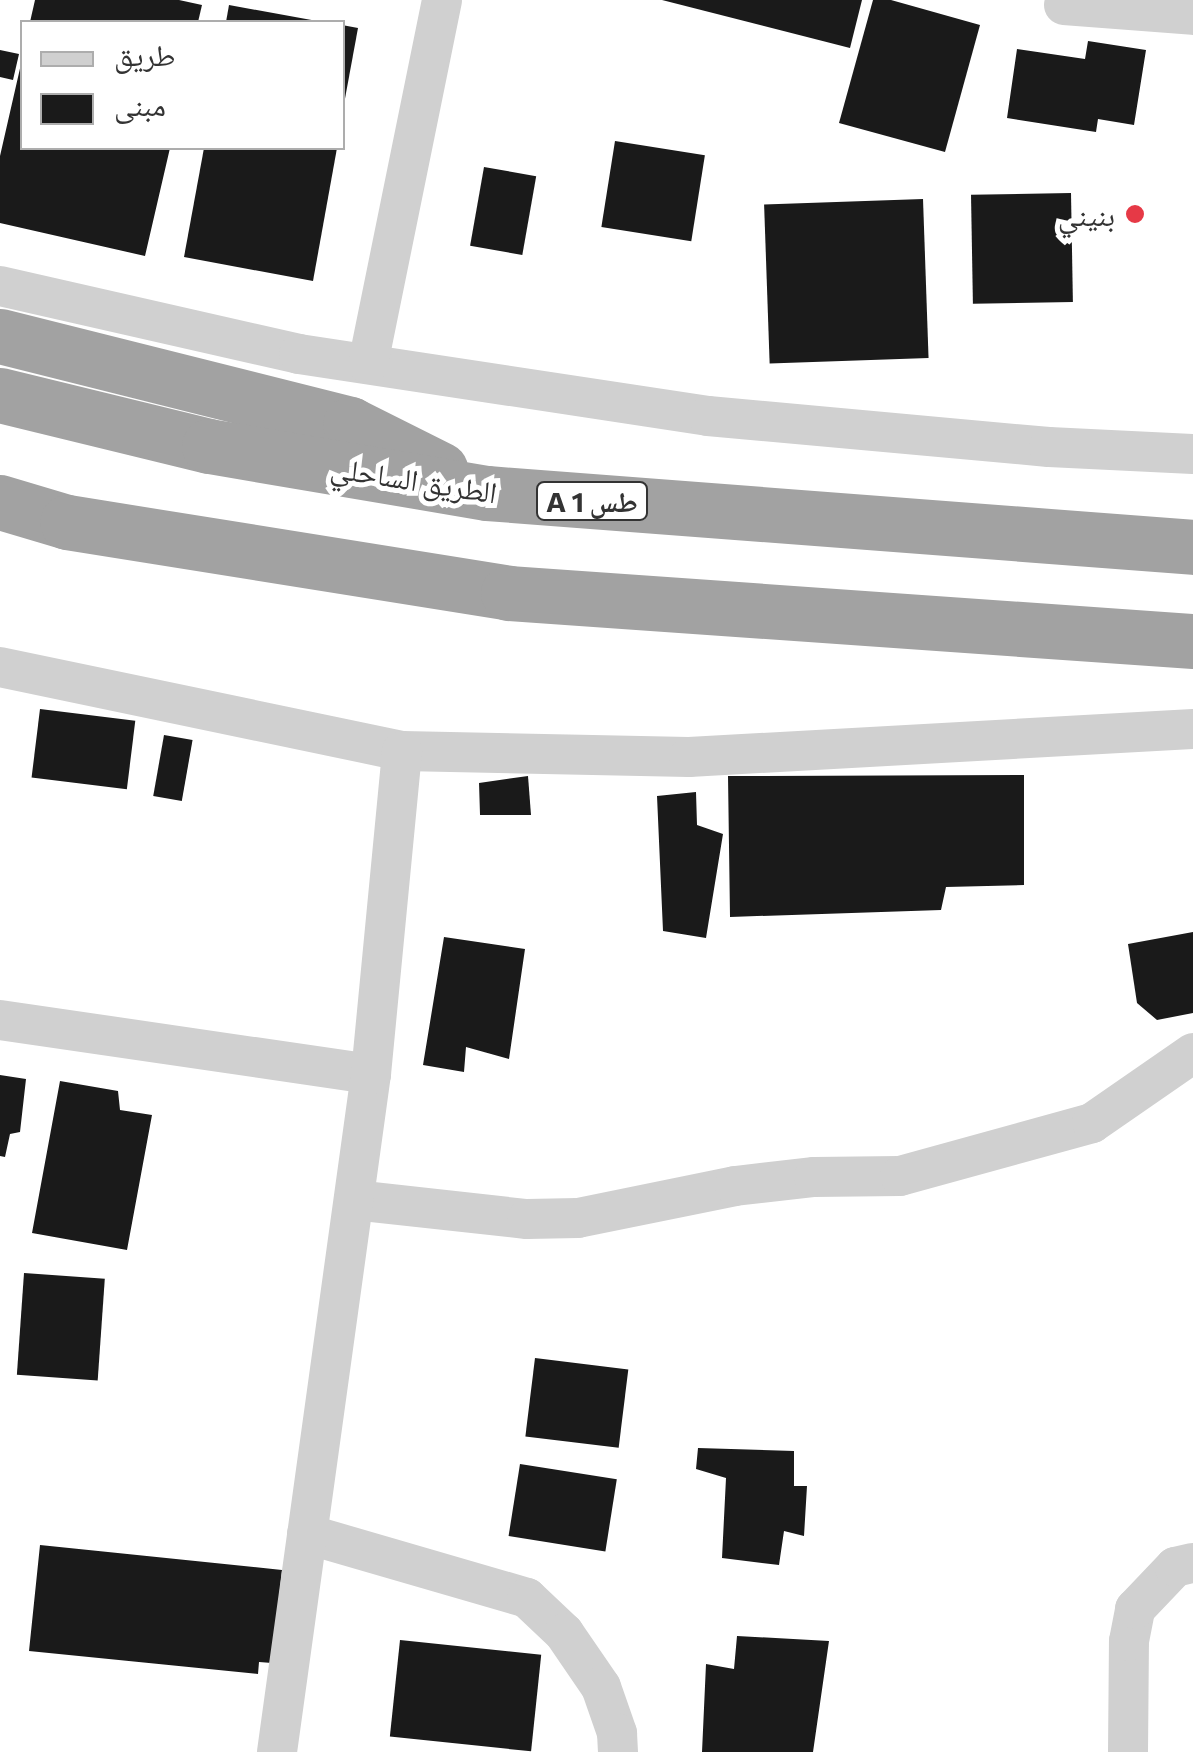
<!DOCTYPE html>
<html>
<head>
<meta charset="utf-8">
<style>
	body { margin:0 }
	#map { position:relative; width:1193px; height:1752px; overflow:hidden; background:#fff; font-family:Commissioner,"Noto Naskh Arabic",sans-serif }
	div>[style] { position:absolute }
	[style*='--x'] { left:calc(var(--x)*1px); top:calc(var(--y)*1px); width:calc(var(--w)*1px); rotate:calc(var(--a)*1deg) }
	.building>* { inset:0; background:#1a1a1a; transform-origin:0 0 }
	.minor>* { height:40px; margin:-20px; padding:0 20px; transform-origin:20px; border-radius:20px; background:#d0d0d0 }
	.trunk>* { height:55px; margin:-27.5px; padding:0 27.5px; transform-origin:27.5px; border-radius:27.5px; background:#a2a2a2 }
	.dots>* { width:28px; height:28px; translate:-50% -50%; box-sizing:border-box; border:5px solid #fff; border-radius:50% }
	span { translate:-50% -50%; white-space:nowrap; text-align:center; line-height:1.15; -webkit-text-stroke:10px #fff; paint-order:stroke }
	.shield-label span { padding:2px 8px; background:#fff; border:2px solid; border-radius:8px; -webkit-text-stroke-width:0 }
	.shield-label { font-size:28px; color:#333; font-weight:700 }
	.poi-label { font-size:30px; color:#333 }
	.right { translate:-100% -50%; text-align:right }
	.street-label { font-size:30px; color:#333 }
	.legend { position:absolute; left:20px; top:20px; width:325px; height:130px; box-sizing:border-box; background:#fff; border:2px solid #adadad; margin:0; padding:12px 18px; list-style:none; font-size:30px; color:#333 }
	.legend li { display:flex; align-items:center; gap:20px; height:50px }
	.legend b { width:50px; border:2px solid #adadad }
</style>
</head>
<body>
<div id="map">
	<div class="building">
		<div style="clip-path:polygon(35px 0,179px 0,202px 5px,198px 22px,30px 22px)"></div>
		<div style="clip-path:polygon(662px 0,862px 0,850px 48px)"></div>
		<div style="clip-path:polygon(873px 0,891px 0,980px 25px,945px 152px,839px 123px)"></div>
		<div style="clip-path:polygon(229px 5px,317px 21px,316px 22px,226px 22px)"></div>
		<div style="clip-path:polygon(342px 25px,358px 28px,344px 104px,342px 104px)"></div>
		<div style="clip-path:polygon(1088px 41px,1146px 50px,1134px 125px,1098px 119px,1096px 132px,1007px 118px,1017px 49px,1085px 59px)"></div>
		<div style="clip-path:polygon(0 50px,19px 54px,13px 80px,0 77px)"></div>
		<div style="clip-path:polygon(21px 64px,22px 148px,170px 148px,145px 256px,0 223px,0 156px)"></div>
		<div style="left:615px;top:141px;width:91px;height:87px;rotate:9deg"></div>
		<div style="clip-path:polygon(204px 148px,337px 148px,313px 281px,184px 257px)"></div>
		<div style="left:484px;top:167px;width:53px;height:80px;rotate:10deg"></div>
		<div style="left:1071px;top:193px;width:109px;height:100px;rotate:89deg"></div>
		<div style="left:923px;top:199px;width:159px;height:159px;rotate:88deg"></div>
		<div style="left:40px;top:709px;width:96px;height:69px;rotate:7deg"></div>
		<div style="left:164px;top:735px;width:29px;height:62px;rotate:10deg"></div>
		<div style="clip-path:polygon(1024px 775px,1024px 885px,946px 887px,941px 910px,730px 917px,728px 776px)"></div>
		<div style="clip-path:polygon(528px 776px,531px 815px,480px 815px,479px 783px)"></div>
		<div style="clip-path:polygon(696px 792px,697px 825px,723px 834px,706px 938px,663px 931px,657px 796px)"></div>
		<div style="clip-path:polygon(1193px 932px,1193px 1013px,1157px 1020px,1137px 1003px,1128px 944px)"></div>
		<div style="clip-path:polygon(444px 937px,525px 949px,509px 1059px,466px 1047px,464px 1072px,423px 1065px)"></div>
		<div style="clip-path:polygon(0 1075px,26px 1079px,20px 1132px,10px 1134px,5px 1157px,0 1156px)"></div>
		<div style="clip-path:polygon(60px 1081px,118px 1091px,120px 1110px,152px 1115px,127px 1250px,32px 1233px)"></div>
		<div style="left:24px;top:1273px;width:81px;height:102px;rotate:4deg"></div>
		<div style="left:535px;top:1358px;width:94px;height:79px;rotate:7deg"></div>
		<div style="clip-path:polygon(698px 1448px,794px 1451px,794px 1486px,807px 1486px,804px 1536px,784px 1531px,779px 1565px,722px 1558px,726px 1478px,696px 1469px)"></div>
		<div style="left:520px;top:1464px;width:98px;height:73px;rotate:9deg"></div>
		<div style="clip-path:polygon(40px 1545px,282px 1570px,272px 1663px,259px 1662px,258px 1674px,29px 1651px)"></div>
		<div style="clip-path:polygon(737px 1636px,829px 1641px,813px 1752px,702px 1752px,706px 1664px,734px 1669px)"></div>
		<div style="left:400px;top:1640px;width:142px;height:97px;rotate:6deg"></div>
	</div>
	<div class="minor">
		<div style="--x:1064;--y:5;--w:129;--a:4.4"></div>
		<div style="--x:0;--y:286;--w:307;--a:12.8"></div>
		<div style="--x:299;--y:354;--w:414;--a:8.6"></div>
		<div style="--x:708;--y:416;--w:342;--a:5.2"></div>
		<div style="--x:1049;--y:447;--w:144;--a:2.8"></div>
		<div style="--x:368;--y:364;--w:371;--a:-78.5"></div>
		<div style="--x:0;--y:667;--w:411;--a:11.8"></div>
		<div style="--x:402;--y:751;--w:287;--a:1.2"></div>
		<div style="--x:689;--y:757;--w:505;--a:-3.18"></div>
		<div style="--x:0;--y:1020;--w:375;--a:8.3"></div>
		<div style="--x:354;--y:1200;--w:174;--a:6.3"></div>
		<div style="--x:527;--y:1219;--w:51;--a:-1.1"></div>
		<div style="--x:578;--y:1218;--w:160;--a:-11.5"></div>
		<div style="--x:735;--y:1186;--w:80;--a:-6.5"></div>
		<div style="--x:814;--y:1177;--w:86;--a:-0.7"></div>
		<div style="--x:900;--y:1176;--w:199;--a:-15.4"></div>
		<div style="--x:1092;--y:1123;--w:123;--a:-34.7"></div>
		<div style="--x:307;--y:1534;--w:229;--a:16.2"></div>
		<div style="--x:527;--y:1598;--w:51;--a:43.4"></div>
		<div style="--x:564;--y:1633;--w:65;--a:55.6"></div>
		<div style="--x:601;--y:1687;--w:49;--a:70.8"></div>
		<div style="--x:617;--y:1733;--w:19;--a:87"></div>
		<div style="--x:277;--y:1752;--w:684;--a:-82.11"></div>
		<div style="--x:371;--y:1074;--w:324;--a:-84.5"></div>
		<div style="--x:1128;--y:1752;--w:111;--a:-89.5"></div>
		<div style="--x:1129;--y:1641;--w:33;--a:-79"></div>
		<div style="--x:1135;--y:1609;--w:58;--a:-46.4"></div>
		<div style="--x:1175;--y:1567;--w:18;--a:-13"></div>
	</div>
	<div class="trunk">
		<div style="--x:0;--y:336;--w:361;--a:14.1"></div>
		<div style="--x:350;--y:424;--w:101;--a:26.6"></div>
		<div style="--x:0;--y:395;--w:215;--a:13.7"></div>
		<div style="--x:209;--y:446;--w:282;--a:9.6"></div>
		<div style="--x:487;--y:493;--w:708;--a:4.37"></div>
		<div style="--x:0;--y:502;--w:70;--a:16.6"></div>
		<div style="--x:67;--y:522;--w:447;--a:9.1"></div>
		<div style="--x:508;--y:593;--w:687;--a:4.01"></div>
	</div>
	<div class="dots">
		<div style="left:1135px;top:214px;background:#e63946"></div>
	</div>
	<div class="shield-label">
		<span style="left:592px;top:501px">A 1 طس</span>
	</div>
	<div class="poi-label">
		<span class="right" style="left:1115px;top:214px">بنيني</span>
	</div>
	<div class="street-label">
		<span style="left:414px;top:479px;rotate:9deg">الطريق الساحلي</span>
	</div>
	<ul class="legend">
	<li><b style="height:12px;background:#d0d0d0"></b>طريق</li>
	<li><b style="height:28px;background:#1a1a1a"></b>مبنى</li>
	</ul>
</div>
</body>
</html>
